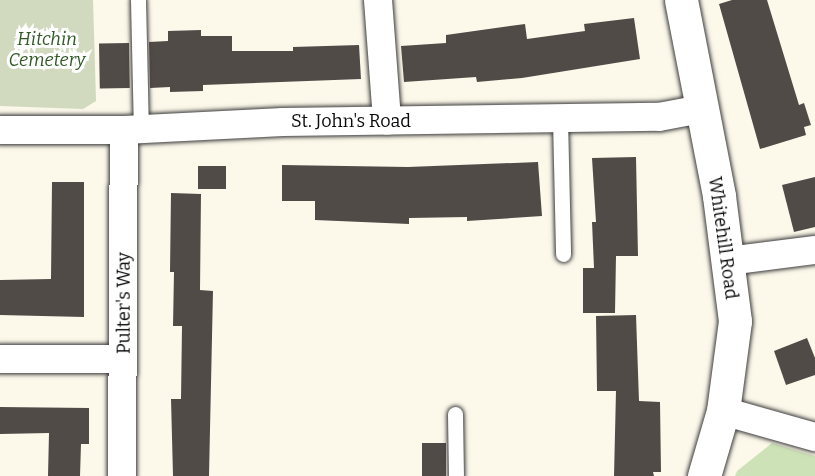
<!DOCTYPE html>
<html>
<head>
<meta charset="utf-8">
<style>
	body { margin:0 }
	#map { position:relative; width:815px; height:476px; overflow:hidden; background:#fcf8ea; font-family:Bitter,serif }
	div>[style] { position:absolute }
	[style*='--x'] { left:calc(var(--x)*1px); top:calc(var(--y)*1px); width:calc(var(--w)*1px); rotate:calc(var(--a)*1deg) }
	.green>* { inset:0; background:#cee2b8 }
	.cemetery>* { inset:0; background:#d1dabf }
	.building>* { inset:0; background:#514b48; transform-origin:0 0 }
	.roads { filter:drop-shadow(0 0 2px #3d3d3d) drop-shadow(0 0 2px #3d3d3d) }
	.service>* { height:15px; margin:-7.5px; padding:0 7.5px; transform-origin:7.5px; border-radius:7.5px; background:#fff }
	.minor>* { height:28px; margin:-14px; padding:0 14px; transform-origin:14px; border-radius:14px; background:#fff }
	.tertiary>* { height:33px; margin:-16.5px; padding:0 16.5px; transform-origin:16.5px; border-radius:16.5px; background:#fff }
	span { translate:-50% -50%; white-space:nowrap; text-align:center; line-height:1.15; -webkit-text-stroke:6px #fff; paint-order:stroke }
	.park-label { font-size:18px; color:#2f5824; font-style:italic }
	.street-label { font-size:18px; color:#0a0a0a }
</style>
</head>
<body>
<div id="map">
	<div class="green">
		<div style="clip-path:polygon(772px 443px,815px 456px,815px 476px,735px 476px,737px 471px)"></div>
	</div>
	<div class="cemetery">
		<div style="clip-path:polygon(0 0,93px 0,96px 101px,83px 109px,0 106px)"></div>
	</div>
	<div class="building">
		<div style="clip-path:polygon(732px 0,767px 0,799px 105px,804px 103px,811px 125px,804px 127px,806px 135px,760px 149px,719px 4px)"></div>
		<div style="clip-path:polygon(634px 18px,640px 59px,522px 78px,477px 82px,476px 77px,404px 82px,401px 46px,446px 43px,446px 35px,525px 24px,527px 39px,585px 31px,584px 24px)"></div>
		<div style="clip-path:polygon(201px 30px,201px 36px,232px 36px,232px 51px,293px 51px,293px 47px,359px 45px,361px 79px,203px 85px,203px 91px,170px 92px,170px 87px,150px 88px,149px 42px,168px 41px,168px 31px)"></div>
		<div style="left:129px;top:43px;width:45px;height:30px;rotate:89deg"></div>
		<div style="clip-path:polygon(636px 157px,638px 256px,616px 256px,615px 313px,583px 313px,583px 268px,594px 268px,592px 222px,596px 222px,592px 158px)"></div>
		<div style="clip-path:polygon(538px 162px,542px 216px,467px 221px,467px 217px,409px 218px,409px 224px,315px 220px,315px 201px,282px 201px,282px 165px,408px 167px)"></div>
		<div style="left:198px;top:166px;width:28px;height:23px"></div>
		<div style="clip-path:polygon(815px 177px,815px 227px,794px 232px,782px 185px)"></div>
		<div style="clip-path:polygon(52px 182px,84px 182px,84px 317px,0 315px,0 280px,51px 279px)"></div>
		<div style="clip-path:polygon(171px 193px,201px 194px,200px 290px,213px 291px,209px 476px,173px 476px,171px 399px,181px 399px,182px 326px,173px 326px,174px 272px,170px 272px)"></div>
		<div style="clip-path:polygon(636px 315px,639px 401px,660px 402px,661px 472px,653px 472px,654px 476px,614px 476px,616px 391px,597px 391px,596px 316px)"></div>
		<div style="clip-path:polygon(807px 338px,815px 358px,815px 375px,786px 385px,774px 351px)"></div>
		<div style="clip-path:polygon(0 407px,89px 408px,89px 444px,81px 444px,80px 476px,48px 476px,49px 433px,0 434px)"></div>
		<div style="left:422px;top:443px;width:24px;height:33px"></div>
	</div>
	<div class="roads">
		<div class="service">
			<div style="--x:138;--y:0;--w:128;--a:88.7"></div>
			<div style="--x:560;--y:118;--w:136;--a:88.7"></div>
			<div style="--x:455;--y:414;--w:62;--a:89.1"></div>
		</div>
		<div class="minor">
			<div style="--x:378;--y:0;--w:121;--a:85.7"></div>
			<div style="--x:0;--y:130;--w:124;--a:0"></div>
			<div style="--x:124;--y:130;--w:159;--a:-2.9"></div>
			<div style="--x:283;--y:122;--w:376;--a:-0.8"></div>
			<div style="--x:659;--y:117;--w:43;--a:-10.8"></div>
			<div style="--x:728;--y:261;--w:88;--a:-7.2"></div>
			<div style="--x:0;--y:359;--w:123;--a:0"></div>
			<div style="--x:723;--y:411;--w:96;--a:15.8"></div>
			<div style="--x:122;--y:476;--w:346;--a:-89.7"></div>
		</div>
		<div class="tertiary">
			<div style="--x:681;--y:0;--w:200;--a:79"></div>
			<div style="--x:719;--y:196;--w:126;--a:82.7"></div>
			<div style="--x:735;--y:321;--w:91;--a:97.6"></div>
			<div style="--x:723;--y:411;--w:68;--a:106.3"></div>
		</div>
	</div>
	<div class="park-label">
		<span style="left:47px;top:50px">Hitchin<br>Cemetery</span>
	</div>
	<div class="street-label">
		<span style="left:351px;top:121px">St. John's Road</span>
		<span style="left:723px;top:238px;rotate:82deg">Whitehill Road</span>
		<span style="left:124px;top:303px;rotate:-90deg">Pulter's Way</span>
	</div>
</div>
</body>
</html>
